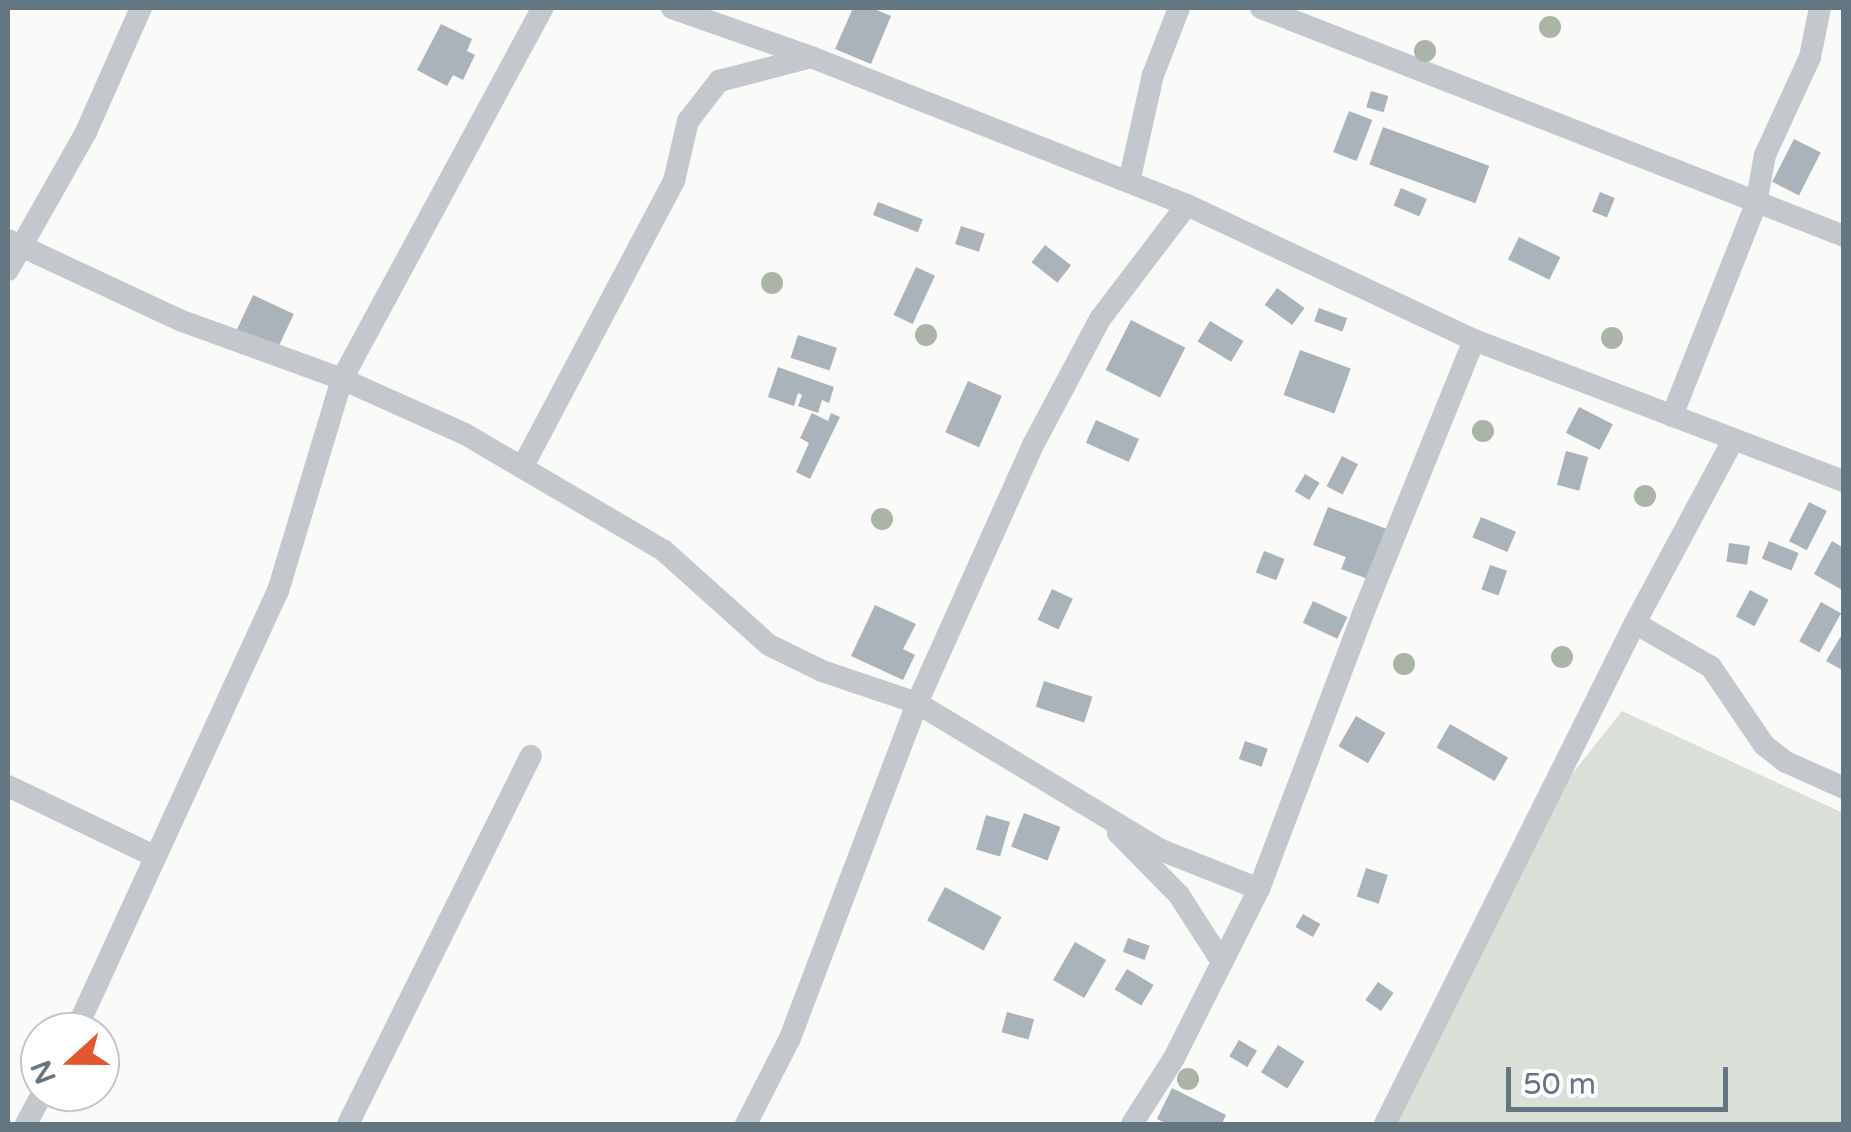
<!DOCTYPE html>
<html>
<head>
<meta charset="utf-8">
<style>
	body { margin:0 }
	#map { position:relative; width:1851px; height:1132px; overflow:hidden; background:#fafaf8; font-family:"Varela Round",sans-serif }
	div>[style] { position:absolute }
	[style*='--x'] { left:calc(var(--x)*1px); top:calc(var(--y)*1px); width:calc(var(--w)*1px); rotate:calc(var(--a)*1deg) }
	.green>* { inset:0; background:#dadfd7 }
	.building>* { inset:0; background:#aab3b9; transform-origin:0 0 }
	.street>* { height:22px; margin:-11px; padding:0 11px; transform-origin:11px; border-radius:11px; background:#c3c8cc }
	.trees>* { width:22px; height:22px; margin:-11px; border-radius:50%; background:#aab4a7 }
	span { translate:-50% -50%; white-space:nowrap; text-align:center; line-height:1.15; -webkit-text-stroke:10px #fff; paint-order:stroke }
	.frame { position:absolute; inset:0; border:10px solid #657683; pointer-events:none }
	.north { position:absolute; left:20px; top:1012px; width:100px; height:100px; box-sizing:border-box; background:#fff; border:2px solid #c1c8cd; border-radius:50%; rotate:249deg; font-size:28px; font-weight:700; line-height:40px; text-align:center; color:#657683 }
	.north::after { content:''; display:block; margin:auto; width:35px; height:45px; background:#e4572e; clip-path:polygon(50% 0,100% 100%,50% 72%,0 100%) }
	.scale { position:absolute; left:1506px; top:1067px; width:222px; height:45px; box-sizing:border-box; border:5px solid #657683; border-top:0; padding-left:12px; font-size:30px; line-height:35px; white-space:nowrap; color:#657683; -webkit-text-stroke:8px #fff; paint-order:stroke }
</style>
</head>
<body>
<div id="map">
	<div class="green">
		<div style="clip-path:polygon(1622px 711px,1843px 813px,1843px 1124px,1388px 1124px,1553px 798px)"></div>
	</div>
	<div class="building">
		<div style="clip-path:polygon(853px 8px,872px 8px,891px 16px,871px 64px,835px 49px)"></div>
		<div style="clip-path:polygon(441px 24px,472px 39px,467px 51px,475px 55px,463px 80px,453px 75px,447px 86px,417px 70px)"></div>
		<div style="left:1371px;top:91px;width:18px;height:17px;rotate:16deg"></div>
		<div style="left:1349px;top:111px;width:25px;height:44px;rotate:21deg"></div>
		<div style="left:1383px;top:127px;width:113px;height:40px;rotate:20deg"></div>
		<div style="left:1794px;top:139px;width:30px;height:48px;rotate:27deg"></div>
		<div style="left:1401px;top:188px;width:28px;height:19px;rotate:23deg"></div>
		<div style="left:1600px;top:192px;width:16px;height:21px;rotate:22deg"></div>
		<div style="left:878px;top:202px;width:48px;height:14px;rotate:21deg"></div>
		<div style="left:961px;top:226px;width:25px;height:19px;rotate:18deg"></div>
		<div style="left:1519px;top:237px;width:46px;height:25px;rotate:26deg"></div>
		<div style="left:1045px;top:245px;width:33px;height:22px;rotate:38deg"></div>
		<div style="left:916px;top:267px;width:21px;height:53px;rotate:25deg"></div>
		<div style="left:1277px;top:288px;width:34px;height:21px;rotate:36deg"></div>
		<div style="left:253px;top:295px;width:45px;height:47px;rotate:25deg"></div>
		<div style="left:1319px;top:308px;width:30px;height:14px;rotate:20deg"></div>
		<div style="left:1131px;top:320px;width:61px;height:56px;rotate:27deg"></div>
		<div style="left:1210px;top:321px;width:39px;height:24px;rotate:31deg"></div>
		<div style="left:798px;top:335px;width:41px;height:24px;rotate:18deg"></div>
		<div style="left:1300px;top:350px;width:54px;height:48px;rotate:20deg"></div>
		<div style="clip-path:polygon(778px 367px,834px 387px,829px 403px,822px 400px,818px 413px,798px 406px,802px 395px,798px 393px,794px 406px,768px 397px)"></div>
		<div style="left:968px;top:381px;width:37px;height:56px;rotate:24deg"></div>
		<div style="left:1579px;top:407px;width:38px;height:29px;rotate:27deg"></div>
		<div style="clip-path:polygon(812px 413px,828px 421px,831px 413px,840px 417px,810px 479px,796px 472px,809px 443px,800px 438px)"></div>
		<div style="left:1096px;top:420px;width:47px;height:25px;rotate:24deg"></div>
		<div style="left:1566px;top:451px;width:23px;height:35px;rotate:15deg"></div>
		<div style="left:1342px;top:456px;width:18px;height:34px;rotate:27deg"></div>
		<div style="left:1305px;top:474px;width:17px;height:20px;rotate:31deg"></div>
		<div style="left:1809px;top:502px;width:20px;height:44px;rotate:27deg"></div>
		<div style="clip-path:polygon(1328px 507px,1387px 529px,1368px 579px,1341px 569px,1346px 557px,1313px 545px)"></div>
		<div style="left:1481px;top:517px;width:38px;height:22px;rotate:23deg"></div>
		<div style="left:1769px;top:541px;width:32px;height:19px;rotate:22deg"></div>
		<div style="clip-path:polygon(1832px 541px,1844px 548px,1844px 591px,1814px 574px)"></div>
		<div style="left:1729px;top:543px;width:21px;height:19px;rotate:8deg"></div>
		<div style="left:1264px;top:551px;width:22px;height:23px;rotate:21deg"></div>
		<div style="left:1490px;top:565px;width:18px;height:26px;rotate:19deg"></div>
		<div style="left:1052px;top:589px;width:23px;height:34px;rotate:25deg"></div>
		<div style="left:1750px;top:590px;width:21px;height:30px;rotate:28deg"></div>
		<div style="left:1313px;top:601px;width:38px;height:24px;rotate:25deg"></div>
		<div style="left:1821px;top:602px;width:23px;height:45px;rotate:29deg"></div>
		<div style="clip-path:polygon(875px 605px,916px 624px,903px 649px,915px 655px,903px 680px,851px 656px)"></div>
		<div style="clip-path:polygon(1844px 631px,1844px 671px,1826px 661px)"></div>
		<div style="left:1044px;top:681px;width:51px;height:27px;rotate:18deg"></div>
		<div style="left:1356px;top:716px;width:34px;height:35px;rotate:30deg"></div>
		<div style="left:1450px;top:724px;width:67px;height:27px;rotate:30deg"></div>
		<div style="left:1245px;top:741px;width:24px;height:19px;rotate:19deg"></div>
		<div style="left:1024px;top:813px;width:39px;height:36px;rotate:21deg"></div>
		<div style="left:986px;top:815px;width:25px;height:36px;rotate:16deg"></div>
		<div style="left:1366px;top:868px;width:23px;height:30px;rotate:18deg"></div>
		<div style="left:945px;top:887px;width:64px;height:38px;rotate:28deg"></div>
		<div style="left:1303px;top:914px;width:20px;height:15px;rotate:30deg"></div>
		<div style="left:1128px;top:938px;width:23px;height:15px;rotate:20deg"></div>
		<div style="left:1075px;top:942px;width:36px;height:44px;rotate:30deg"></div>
		<div style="left:1127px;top:969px;width:31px;height:24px;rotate:31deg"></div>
		<div style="left:1378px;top:982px;width:19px;height:22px;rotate:35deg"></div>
		<div style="left:1007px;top:1012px;width:28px;height:21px;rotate:15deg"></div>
		<div style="left:1239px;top:1040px;width:21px;height:19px;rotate:31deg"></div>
		<div style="left:1278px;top:1045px;width:31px;height:32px;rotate:32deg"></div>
		<div style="clip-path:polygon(1172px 1088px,1226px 1115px,1222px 1124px,1167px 1124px,1157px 1119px)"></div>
	</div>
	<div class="street">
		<div style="--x:672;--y:8;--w:147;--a:19.4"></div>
		<div style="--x:811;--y:57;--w:404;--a:21.5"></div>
		<div style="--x:1187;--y:205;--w:317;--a:25.2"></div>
		<div style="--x:1474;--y:340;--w:396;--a:20.9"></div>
		<div style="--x:1261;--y:8;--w:626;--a:21.36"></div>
		<div style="--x:1129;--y:182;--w:110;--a:-77.4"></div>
		<div style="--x:1153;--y:75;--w:72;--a:-68.8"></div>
		<div style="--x:8;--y:240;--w:192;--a:25"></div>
		<div style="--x:182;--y:321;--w:170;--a:19.9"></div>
		<div style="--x:342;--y:379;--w:135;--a:24.1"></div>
		<div style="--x:465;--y:434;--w:229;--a:30.4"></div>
		<div style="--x:663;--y:550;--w:142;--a:41.9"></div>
		<div style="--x:769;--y:645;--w:59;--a:26.1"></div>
		<div style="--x:822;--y:671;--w:100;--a:18.6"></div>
		<div style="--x:917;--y:703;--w:285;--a:31.1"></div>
		<div style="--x:1161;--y:850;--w:105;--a:21.7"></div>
		<div style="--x:8;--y:270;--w:159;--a:-60.5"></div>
		<div style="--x:86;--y:132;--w:136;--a:-66.1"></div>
		<div style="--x:1672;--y:416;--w:228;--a:-68.4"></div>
		<div style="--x:1756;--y:204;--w:50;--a:-79.6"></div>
		<div style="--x:1765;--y:155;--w:108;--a:-65.3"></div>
		<div style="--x:1810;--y:57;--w:50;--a:-78.5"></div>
		<div style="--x:523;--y:466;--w:323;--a:-62.1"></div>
		<div style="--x:674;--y:181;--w:62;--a:-76.9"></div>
		<div style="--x:688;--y:121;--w:51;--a:-52.2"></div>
		<div style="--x:719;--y:81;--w:95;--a:-14.6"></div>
		<div style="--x:1635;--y:623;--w:88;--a:30.1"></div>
		<div style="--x:1711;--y:667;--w:94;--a:55.8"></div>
		<div style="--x:1764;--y:745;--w:28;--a:38"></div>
		<div style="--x:1786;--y:762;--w:64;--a:24.1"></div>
		<div style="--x:8;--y:786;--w:162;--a:25.6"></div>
		<div style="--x:1118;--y:833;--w:87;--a:45.5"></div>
		<div style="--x:1179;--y:895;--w:80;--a:57.3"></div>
		<div style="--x:75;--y:1032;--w:485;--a:-65.3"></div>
		<div style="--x:278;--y:591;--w:221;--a:-73.2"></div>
		<div style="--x:342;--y:379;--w:422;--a:-61.6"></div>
		<div style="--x:26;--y:1124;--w:36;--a:-62"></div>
		<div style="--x:348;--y:1124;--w:411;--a:-63.6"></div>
		<div style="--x:746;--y:1124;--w:97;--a:-62.9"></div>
		<div style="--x:790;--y:1038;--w:358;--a:-69.2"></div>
		<div style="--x:917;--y:703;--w:283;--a:-65.8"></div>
		<div style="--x:1033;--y:445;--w:143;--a:-62"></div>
		<div style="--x:1100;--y:319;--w:143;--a:-52.7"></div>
		<div style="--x:1132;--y:1124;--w:78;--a:-57.5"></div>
		<div style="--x:1174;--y:1058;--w:189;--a:-63.3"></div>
		<div style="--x:1259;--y:889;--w:292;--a:-69.3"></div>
		<div style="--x:1362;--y:616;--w:298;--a:-67.9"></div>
		<div style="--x:1385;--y:1124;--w:560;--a:-63.48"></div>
		<div style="--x:1635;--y:623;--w:208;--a:-61.8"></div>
	</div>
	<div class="trees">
		<div style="left:1550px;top:27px"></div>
		<div style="left:1425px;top:51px"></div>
		<div style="left:772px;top:283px"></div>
		<div style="left:926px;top:335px"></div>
		<div style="left:1612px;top:338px"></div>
		<div style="left:1483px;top:431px"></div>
		<div style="left:1645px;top:496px"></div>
		<div style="left:882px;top:519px"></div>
		<div style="left:1562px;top:657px"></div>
		<div style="left:1404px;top:664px"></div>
		<div style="left:1188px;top:1079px"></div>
	</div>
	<div class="frame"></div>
	<div class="north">N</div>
	<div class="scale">50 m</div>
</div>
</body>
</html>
